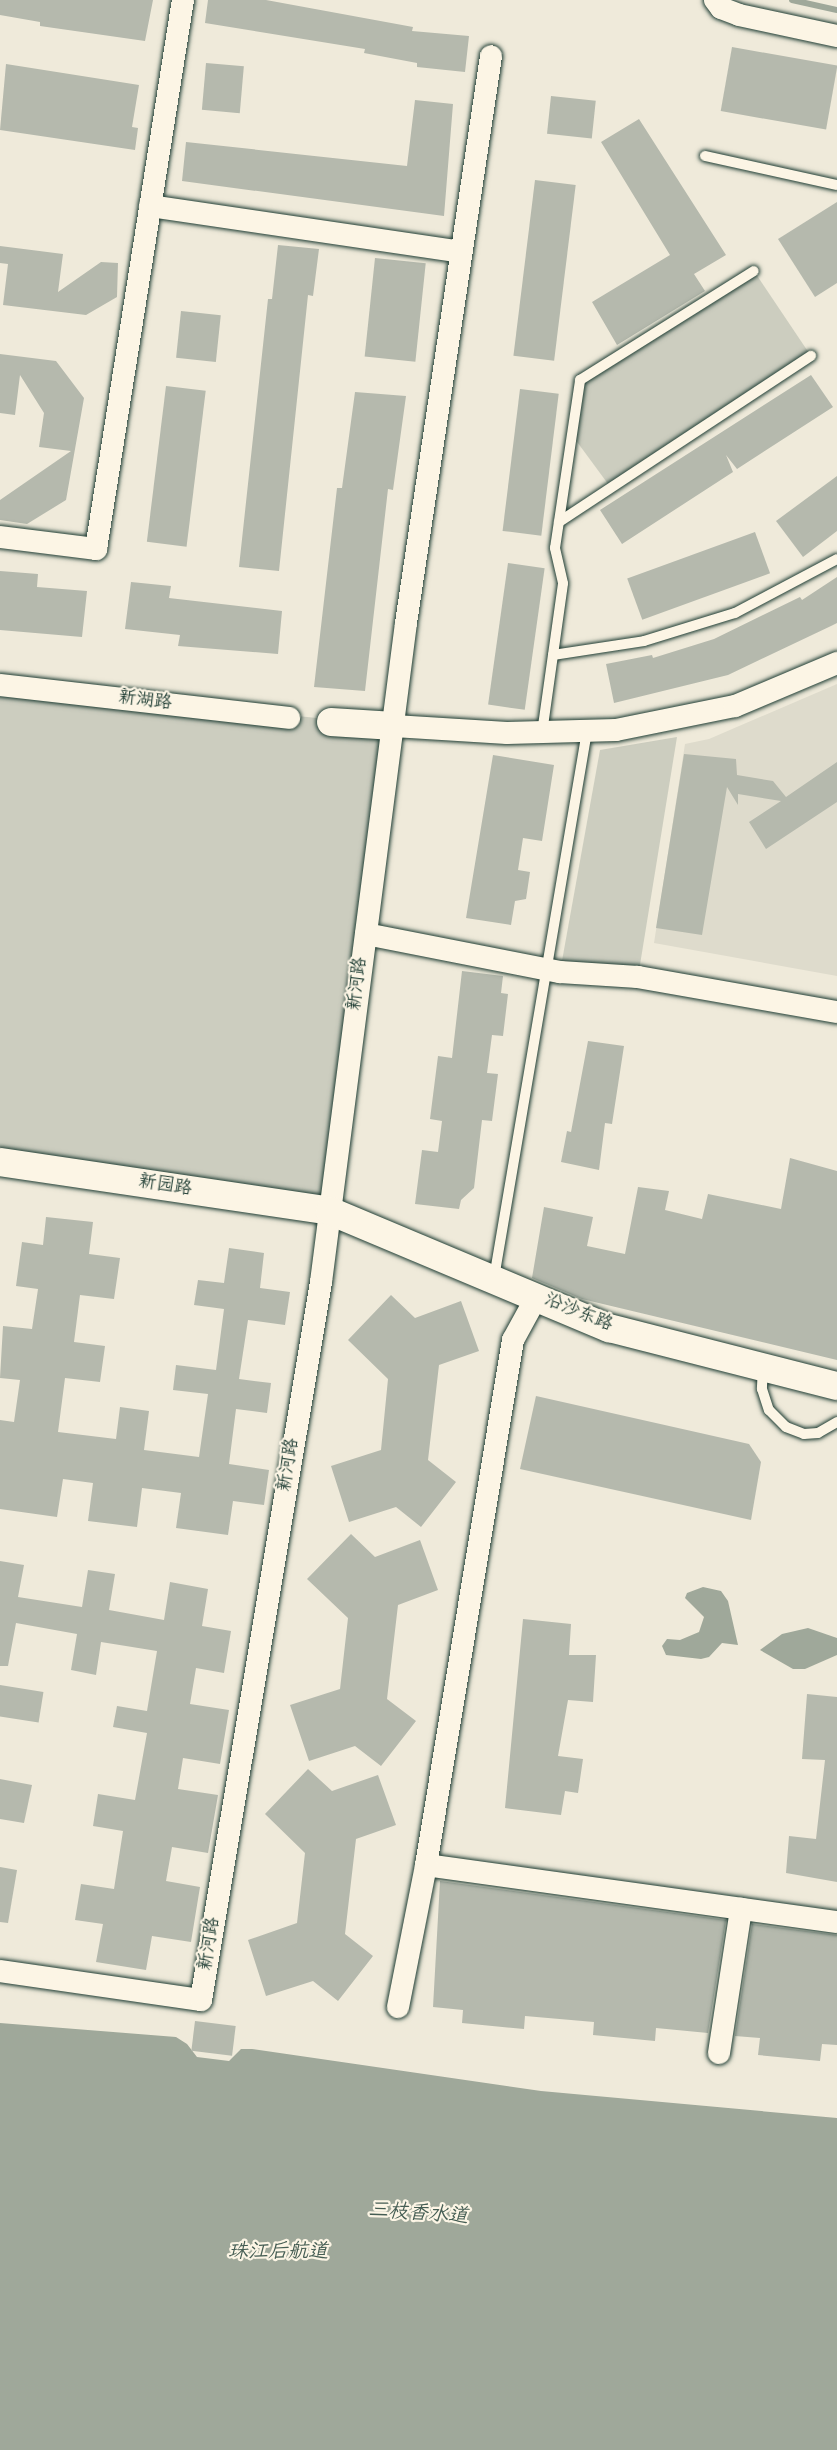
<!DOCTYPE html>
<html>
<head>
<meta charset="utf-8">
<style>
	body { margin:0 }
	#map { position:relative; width:837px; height:2450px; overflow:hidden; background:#efeada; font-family:"Gochi Hand","LXGW WenKai TC",sans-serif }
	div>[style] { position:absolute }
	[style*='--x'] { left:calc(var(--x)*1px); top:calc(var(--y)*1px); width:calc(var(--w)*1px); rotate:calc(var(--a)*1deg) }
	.built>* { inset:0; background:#dedbcc }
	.green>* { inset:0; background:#cccdbf }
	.water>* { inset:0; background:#9fa89a }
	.stream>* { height:6px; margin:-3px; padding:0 3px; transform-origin:3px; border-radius:3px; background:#9fa89a }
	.building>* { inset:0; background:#b5b9ad; transform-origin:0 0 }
	.roads { filter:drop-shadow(0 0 2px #1f3d34) drop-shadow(0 0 2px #1f3d34) }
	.service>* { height:10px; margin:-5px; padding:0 5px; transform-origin:5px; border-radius:5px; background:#fcf5e5 }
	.minor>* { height:22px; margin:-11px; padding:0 11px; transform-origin:11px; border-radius:11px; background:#fcf5e5 }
	.tertiary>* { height:28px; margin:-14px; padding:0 14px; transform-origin:14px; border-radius:14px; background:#fcf5e5 }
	span { translate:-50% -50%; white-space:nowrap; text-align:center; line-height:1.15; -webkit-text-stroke:4.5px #fcf5e5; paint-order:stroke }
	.street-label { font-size:18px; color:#1f3d34 }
	.water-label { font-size:20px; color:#455d53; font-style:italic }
</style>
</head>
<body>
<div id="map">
	<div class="built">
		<div style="clip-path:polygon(837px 684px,837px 976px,654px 943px,685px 744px,709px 739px)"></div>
	</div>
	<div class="green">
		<div style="clip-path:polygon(754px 271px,811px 356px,611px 488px,572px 435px,580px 380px)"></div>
		<div style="clip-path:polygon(0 685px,394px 726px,330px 1209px,0 1153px)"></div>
		<div style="clip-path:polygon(677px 737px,638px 977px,560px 972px,600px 750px)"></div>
	</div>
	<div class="water">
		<div style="clip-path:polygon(703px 1587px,721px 1591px,728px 1601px,738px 1645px,722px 1643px,709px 1657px,701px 1659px,666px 1655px,662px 1646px,667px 1639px,680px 1640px,699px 1632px,704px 1617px,685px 1598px,687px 1593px)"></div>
		<div style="clip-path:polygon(808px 1628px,837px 1638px,837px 1655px,805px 1669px,793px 1669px,760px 1650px,782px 1634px)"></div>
		<div style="clip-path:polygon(0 2023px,176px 2037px,187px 2044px,197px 2057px,229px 2061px,241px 2049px,252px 2049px,541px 2091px,837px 2118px,837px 2450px,0 2450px)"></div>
	</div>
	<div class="stream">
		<div style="--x:792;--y:0;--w:46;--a:12.5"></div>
	</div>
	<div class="building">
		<div style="clip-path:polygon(0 0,153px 0,145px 41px,40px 26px,40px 22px,0 15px)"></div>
		<div style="clip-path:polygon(208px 0,266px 0,413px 27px,412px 31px,469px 36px,465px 72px,417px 67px,417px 63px,364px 53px,365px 49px,205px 23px)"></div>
		<div style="left:732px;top:47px;width:107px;height:65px;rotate:10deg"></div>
		<div style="left:206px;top:63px;width:38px;height:47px;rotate:5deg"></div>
		<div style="clip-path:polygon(6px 64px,139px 85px,132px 127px,138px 128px,135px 150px,0 130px)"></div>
		<div style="left:551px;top:96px;width:45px;height:38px;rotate:6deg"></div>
		<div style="clip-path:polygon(415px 100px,453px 104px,444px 216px,182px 181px,186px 142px,407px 166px)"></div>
		<div style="clip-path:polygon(639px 119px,726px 255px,694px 274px,705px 291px,617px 345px,592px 302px,670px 255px,601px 142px)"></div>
		<div style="left:535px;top:180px;width:41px;height:177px;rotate:7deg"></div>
		<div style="clip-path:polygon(837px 202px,837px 283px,815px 297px,778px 239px)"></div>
		<div style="clip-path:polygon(278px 245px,319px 249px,313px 296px,308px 295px,279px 571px,239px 567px,268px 299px,272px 299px)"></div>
		<div style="clip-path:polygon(0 246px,63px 254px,58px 292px,101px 262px,118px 263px,117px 297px,86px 315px,3px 305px,8px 264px,0 263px)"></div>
		<div style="left:375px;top:258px;width:51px;height:99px;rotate:6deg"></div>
		<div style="left:181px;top:311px;width:40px;height:47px;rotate:6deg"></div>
		<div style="clip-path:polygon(0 354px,56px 361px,84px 398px,66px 500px,27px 524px,0 520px,0 500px,71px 451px,39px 447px,44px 413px,20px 375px,15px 415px,0 413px)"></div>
		<div style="clip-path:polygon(811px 375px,833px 407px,737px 469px,726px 455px,733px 472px,622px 544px,600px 510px)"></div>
		<div style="left:166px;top:386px;width:40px;height:157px;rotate:7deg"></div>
		<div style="left:520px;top:389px;width:39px;height:143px;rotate:7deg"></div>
		<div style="clip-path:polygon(355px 392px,406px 396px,393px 490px,388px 489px,365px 691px,314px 687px,337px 488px,342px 488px)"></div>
		<div style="clip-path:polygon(837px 476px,837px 531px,803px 557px,776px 521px)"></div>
		<div style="left:755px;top:532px;width:44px;height:136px;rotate:70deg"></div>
		<div style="left:508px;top:563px;width:37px;height:143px;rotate:8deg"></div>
		<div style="clip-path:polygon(0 571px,38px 574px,37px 587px,87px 591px,82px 637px,0 630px)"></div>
		<div style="clip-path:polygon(837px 577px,837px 623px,831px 626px,728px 675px,614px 703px,606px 664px,652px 655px,653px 658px,714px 639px,800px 597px,802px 600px)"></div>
		<div style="clip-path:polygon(131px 582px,171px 586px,169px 598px,282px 611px,278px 654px,178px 646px,180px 635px,125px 629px)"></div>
		<div style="clip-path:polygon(684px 754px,736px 759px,737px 775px,773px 781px,786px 797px,837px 762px,837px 802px,766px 849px,749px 822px,781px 801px,738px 794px,738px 805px,727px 787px,702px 935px,656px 928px)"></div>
		<div style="clip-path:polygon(493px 755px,554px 765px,542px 841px,523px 838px,518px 870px,530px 872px,526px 899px,515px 901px,511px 925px,466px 918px)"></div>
		<div style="clip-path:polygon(462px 971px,503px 976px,501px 993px,508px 994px,503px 1036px,492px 1035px,487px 1073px,498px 1074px,492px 1121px,482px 1120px,474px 1188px,461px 1200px,459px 1209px,415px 1204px,422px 1150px,438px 1152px,442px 1121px,430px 1119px,438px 1056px,452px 1058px)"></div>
		<div style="clip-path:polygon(588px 1041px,624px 1046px,612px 1124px,605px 1123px,599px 1170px,561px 1162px,567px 1131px,571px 1132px)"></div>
		<div style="clip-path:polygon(790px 1158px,837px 1171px,837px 1360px,582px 1299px,532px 1278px,544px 1207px,593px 1217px,587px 1246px,625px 1254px,638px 1187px,669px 1191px,665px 1210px,702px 1219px,708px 1194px,781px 1209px)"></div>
		<div style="clip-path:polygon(46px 1217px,93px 1222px,89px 1254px,120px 1258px,114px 1299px,80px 1295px,74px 1342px,105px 1346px,100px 1382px,65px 1378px,58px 1432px,116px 1439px,120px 1407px,149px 1411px,144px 1450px,199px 1457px,208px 1394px,173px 1390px,176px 1365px,216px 1370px,224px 1309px,194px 1305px,198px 1280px,224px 1283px,229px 1248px,264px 1253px,260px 1288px,290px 1292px,285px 1325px,248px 1320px,239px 1379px,271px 1383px,267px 1413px,236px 1409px,229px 1464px,269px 1470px,264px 1505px,233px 1501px,228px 1535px,176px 1528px,181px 1493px,142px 1488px,137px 1527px,88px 1521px,93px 1483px,63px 1479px,57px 1517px,0 1509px,0 1420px,14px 1422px,20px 1380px,0 1378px,3px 1326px,32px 1329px,38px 1289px,16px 1286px,22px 1242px,43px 1245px)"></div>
		<div style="clip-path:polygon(391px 1295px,415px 1318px,461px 1301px,479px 1351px,439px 1365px,428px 1460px,456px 1482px,421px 1527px,396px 1507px,349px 1522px,331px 1466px,381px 1450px,388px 1379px,348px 1340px)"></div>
		<div style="clip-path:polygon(536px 1396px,749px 1444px,761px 1462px,751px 1520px,520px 1469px)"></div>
		<div style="clip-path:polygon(351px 1534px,375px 1557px,420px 1540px,438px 1590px,398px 1605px,387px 1699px,416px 1721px,381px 1766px,355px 1746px,309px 1761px,290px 1705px,340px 1689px,348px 1618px,307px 1579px)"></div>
		<div style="clip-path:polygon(0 1561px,24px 1565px,18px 1597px,82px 1607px,88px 1570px,115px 1574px,109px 1610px,164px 1620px,170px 1582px,208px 1589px,202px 1626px,231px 1631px,224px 1673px,196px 1668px,190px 1704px,229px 1710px,220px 1764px,183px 1758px,178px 1789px,218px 1795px,208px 1853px,172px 1847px,166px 1881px,200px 1887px,191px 1942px,152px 1936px,146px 1970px,96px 1962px,103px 1924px,75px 1920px,81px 1884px,114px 1889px,123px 1831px,93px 1826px,98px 1794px,135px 1800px,147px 1733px,113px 1727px,117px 1706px,147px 1711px,157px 1651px,101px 1642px,96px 1675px,71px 1670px,77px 1634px,16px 1623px,8px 1666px,0 1666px)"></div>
		<div style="clip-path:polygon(523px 1619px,571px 1624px,569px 1655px,596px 1655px,593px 1702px,568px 1700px,558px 1756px,583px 1759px,578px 1793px,565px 1791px,561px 1815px,505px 1808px)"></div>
		<div style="left:0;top:1685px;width:44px;height:31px;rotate:9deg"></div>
		<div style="clip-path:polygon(807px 1694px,837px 1697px,837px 1882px,786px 1873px,789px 1836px,816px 1839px,825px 1760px,802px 1759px)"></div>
		<div style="clip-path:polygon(308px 1769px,332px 1791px,378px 1775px,396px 1825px,356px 1839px,345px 1934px,373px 1956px,338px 2001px,313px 1981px,266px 1996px,248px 1940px,297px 1923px,305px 1853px,265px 1814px)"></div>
		<div style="clip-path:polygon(0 1779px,32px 1785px,24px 1823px,0 1819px)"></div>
		<div style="clip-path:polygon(0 1867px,17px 1870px,8px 1923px,0 1922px)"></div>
		<div style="clip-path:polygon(440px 1881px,726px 1920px,708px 2033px,656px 2028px,655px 2041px,593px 2035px,594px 2022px,525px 2016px,524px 2029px,462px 2023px,463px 2010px,433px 2007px)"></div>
		<div style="clip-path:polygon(752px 1924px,837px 1935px,837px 2045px,822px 2044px,820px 2061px,758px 2055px,760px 2038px,735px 2036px)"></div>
		<div style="left:195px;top:2021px;width:41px;height:30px;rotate:7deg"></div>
	</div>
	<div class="roads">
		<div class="service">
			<div style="--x:705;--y:156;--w:135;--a:12.4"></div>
			<div style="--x:559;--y:522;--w:302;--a:-33.4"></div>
			<div style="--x:553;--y:655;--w:92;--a:-8.7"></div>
			<div style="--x:644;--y:641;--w:95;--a:-17.1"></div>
			<div style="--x:735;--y:613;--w:115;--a:-27.9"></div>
			<div style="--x:542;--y:733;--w:151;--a:-82"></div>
			<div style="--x:563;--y:583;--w:36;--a:-103"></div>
			<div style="--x:555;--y:548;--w:170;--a:-81.5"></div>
			<div style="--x:580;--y:380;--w:205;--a:-32.1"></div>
			<div style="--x:494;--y:1278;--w:555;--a:-80.35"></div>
			<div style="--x:763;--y:1367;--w:22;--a:93"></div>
			<div style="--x:762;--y:1389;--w:22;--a:72"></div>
			<div style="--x:769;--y:1410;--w:24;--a:45"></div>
			<div style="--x:786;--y:1427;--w:19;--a:21"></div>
			<div style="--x:804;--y:1434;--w:14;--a:-4"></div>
			<div style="--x:818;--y:1433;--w:22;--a:-30"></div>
		</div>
		<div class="minor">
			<div style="--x:715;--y:0;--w:10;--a:53"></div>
			<div style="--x:721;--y:8;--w:19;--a:21"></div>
			<div style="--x:739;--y:15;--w:100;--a:12.1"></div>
			<div style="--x:150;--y:206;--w:314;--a:8.4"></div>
			<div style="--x:0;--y:537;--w:97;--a:7.1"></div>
			<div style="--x:96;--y:549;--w:556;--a:-81"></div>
			<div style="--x:0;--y:685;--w:291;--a:6.5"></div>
			<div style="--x:394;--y:726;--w:113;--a:3.5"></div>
			<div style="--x:507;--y:733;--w:109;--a:-1.6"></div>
			<div style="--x:616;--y:730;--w:121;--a:-11.4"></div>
			<div style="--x:735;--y:706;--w:111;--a:-22.9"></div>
			<div style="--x:366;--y:934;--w:198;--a:11.1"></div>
			<div style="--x:560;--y:972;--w:78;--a:3.7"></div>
			<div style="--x:638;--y:977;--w:202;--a:10"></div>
			<div style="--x:536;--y:1298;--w:48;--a:118.7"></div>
			<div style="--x:513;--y:1340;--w:532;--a:99.41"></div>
			<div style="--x:426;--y:1865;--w:415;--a:7.9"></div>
			<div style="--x:0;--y:1971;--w:203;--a:8.2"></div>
			<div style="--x:201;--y:2000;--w:728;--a:-80.51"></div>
			<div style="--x:321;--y:1282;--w:664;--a:-82.65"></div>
			<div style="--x:406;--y:623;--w:573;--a:-81.47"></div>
			<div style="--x:398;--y:2007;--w:145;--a:-78.8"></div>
			<div style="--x:719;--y:2053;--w:146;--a:-81.3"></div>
		</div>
		<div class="tertiary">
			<div style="--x:331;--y:722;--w:63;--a:3.6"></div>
			<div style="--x:0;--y:1162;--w:334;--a:8.4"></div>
			<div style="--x:330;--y:1211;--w:303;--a:22.8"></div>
			<div style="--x:609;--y:1328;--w:235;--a:14.3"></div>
		</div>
	</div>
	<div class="street-label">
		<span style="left:145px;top:702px;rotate:7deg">新湖路</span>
		<span style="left:359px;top:984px;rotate:-83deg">新河路</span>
		<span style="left:165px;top:1187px;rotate:9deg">新园路</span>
		<span style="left:578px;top:1314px;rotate:22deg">沿沙东路</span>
		<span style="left:290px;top:1465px;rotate:-81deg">新河路</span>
		<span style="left:211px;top:1944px;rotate:-81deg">新河路</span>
	</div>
	<div class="water-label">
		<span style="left:418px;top:2215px;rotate:4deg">三枝香水道</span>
		<span style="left:278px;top:2253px">珠江后航道</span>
	</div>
</div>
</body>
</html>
